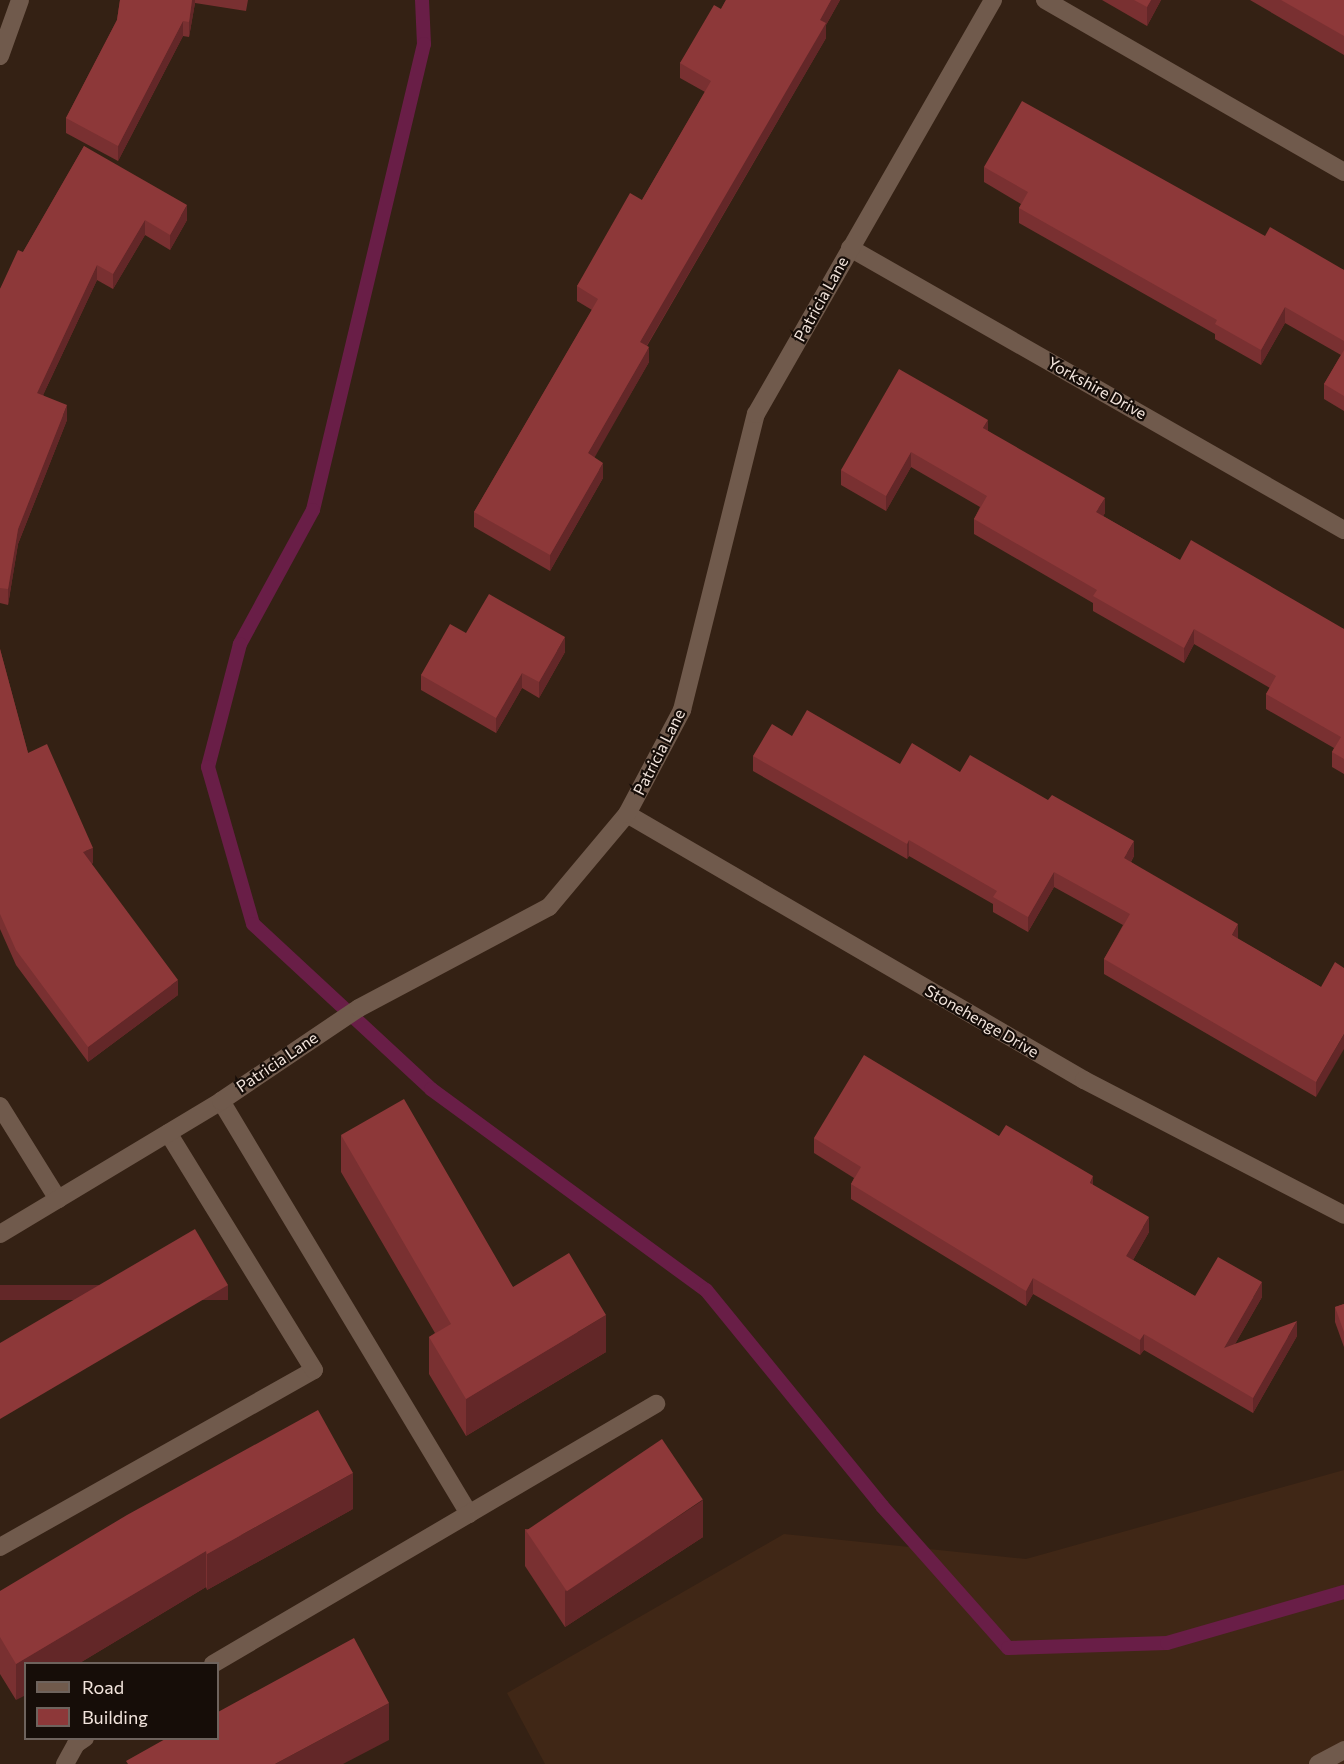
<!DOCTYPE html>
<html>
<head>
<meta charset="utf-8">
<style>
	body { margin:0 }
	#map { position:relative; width:1344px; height:1764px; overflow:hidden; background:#342114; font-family:Commissioner,sans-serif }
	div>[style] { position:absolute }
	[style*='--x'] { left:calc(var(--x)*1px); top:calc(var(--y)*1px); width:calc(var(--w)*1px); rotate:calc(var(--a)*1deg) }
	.built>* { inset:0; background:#402716 }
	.stream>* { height:14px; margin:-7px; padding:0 7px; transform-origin:7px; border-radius:7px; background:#691e47 }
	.lane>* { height:18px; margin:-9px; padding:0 9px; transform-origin:9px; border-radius:9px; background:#705a4c }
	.street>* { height:18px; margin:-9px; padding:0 9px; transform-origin:9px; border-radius:9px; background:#705a4c }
	.secondary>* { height:18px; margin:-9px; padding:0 9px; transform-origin:9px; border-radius:9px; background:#705a4c }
	.wall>* { inset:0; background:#793031 }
	.shaded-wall>* { inset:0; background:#632728; transform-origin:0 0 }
	.building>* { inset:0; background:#8d3839; transform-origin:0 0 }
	span { translate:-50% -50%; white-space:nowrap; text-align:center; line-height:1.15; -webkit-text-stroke:4.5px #160d08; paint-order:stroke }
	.street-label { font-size:16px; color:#f3e5dd }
	.legend { position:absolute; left:24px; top:1662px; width:195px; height:78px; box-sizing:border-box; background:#160d08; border:2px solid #6e635d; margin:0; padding:8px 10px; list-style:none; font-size:18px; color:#f3e5dd }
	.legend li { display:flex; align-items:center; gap:12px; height:30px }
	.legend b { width:30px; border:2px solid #6e635d }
</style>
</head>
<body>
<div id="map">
	<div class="built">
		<div style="clip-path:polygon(1344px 1470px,1344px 1764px,545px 1764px,507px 1693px,784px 1534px,1026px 1559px)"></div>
	</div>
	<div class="stream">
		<div style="--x:422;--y:0;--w:44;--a:87.4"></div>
		<div style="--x:424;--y:44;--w:479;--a:103.4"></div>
		<div style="--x:313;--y:510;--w:153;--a:118.6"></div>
		<div style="--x:240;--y:644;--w:127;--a:104.6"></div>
		<div style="--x:208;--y:767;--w:163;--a:74"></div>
		<div style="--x:253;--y:924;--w:243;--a:42.8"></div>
		<div style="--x:431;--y:1089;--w:341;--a:36.2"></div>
		<div style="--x:706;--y:1290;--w:279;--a:50.8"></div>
		<div style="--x:882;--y:1506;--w:190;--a:48.4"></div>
		<div style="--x:1008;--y:1648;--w:159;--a:-1.8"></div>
		<div style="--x:1167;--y:1643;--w:184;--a:-16.1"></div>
	</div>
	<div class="lane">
		<div style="--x:1045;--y:0;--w:345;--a:29.9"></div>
		<div style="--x:221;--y:1101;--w:482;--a:59"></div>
		<div style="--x:0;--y:1547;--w:360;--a:-29.4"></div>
		<div style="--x:314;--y:1370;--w:278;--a:-121.6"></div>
		<div style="--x:213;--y:1664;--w:514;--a:-30.41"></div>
		<div style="--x:65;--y:1764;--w:23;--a:-61"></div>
		<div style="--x:76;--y:1744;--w:11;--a:-34"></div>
		<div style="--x:1318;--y:1764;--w:30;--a:-28"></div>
	</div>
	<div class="street">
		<div style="--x:0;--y:56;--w:59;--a:-70.3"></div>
		<div style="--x:850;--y:248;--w:569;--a:29.72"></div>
		<div style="--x:627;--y:814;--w:529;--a:30.2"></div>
		<div style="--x:1084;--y:1080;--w:293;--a:27.4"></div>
		<div style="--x:0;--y:1106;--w:110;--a:58.1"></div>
	</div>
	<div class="secondary">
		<div style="--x:0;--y:1234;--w:258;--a:-31"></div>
		<div style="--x:221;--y:1101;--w:166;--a:-34"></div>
		<div style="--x:359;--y:1008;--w:215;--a:-28"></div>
		<div style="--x:549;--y:907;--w:121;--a:-50"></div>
		<div style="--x:627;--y:814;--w:118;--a:-62.1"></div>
		<div style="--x:682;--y:710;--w:305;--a:-76"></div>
		<div style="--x:756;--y:414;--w:477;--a:-60.2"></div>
	</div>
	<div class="wall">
		<div style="clip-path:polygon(120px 0,248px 0,246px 11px,195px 3px,189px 37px,183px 36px,118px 161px,66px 133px,66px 118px,117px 20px)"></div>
		<div style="clip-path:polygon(726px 0,840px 0,826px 25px,826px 38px,647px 346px,649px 362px,594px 457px,603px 478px,550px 571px,474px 527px,474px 512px,592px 310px,577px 301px,577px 286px,642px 200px,705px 92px,680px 78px,680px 63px,721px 9px)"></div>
		<div style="clip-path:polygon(1102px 0,1161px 0,1147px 26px)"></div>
		<div style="clip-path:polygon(1250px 0,1344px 0,1344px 55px)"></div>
		<div style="clip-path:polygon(84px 146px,187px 220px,170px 250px,145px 235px,113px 289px,97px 280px,43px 395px,67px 420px,18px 544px,8px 605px,0 603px,0 289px,23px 252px)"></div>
		<div style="clip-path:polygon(984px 167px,1265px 236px,1344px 270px,1344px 411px,1324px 399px,1324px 384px,1341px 355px,1285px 323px,1261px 365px,1215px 339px,1215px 334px,1019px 223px,1019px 208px,1021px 204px,984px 182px)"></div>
		<div style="clip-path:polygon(988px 431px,1105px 513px,1103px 516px,1180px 560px,1344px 629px,1344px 774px,1332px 767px,1332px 752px,1334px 748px,1266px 709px,1266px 694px,1270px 688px,1194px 644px,1184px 663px,1093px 611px,1093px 603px,974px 534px,974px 519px,980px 507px,911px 467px,886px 511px,841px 485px,841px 470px)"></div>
		<div style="clip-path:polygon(466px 633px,565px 652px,539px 698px,522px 688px,496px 733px,421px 690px,421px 675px)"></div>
		<div style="clip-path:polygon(0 649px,28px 753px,93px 863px,91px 864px,178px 995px,88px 1062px,16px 965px,0 929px)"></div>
		<div style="clip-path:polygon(792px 736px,900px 764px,960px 772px,1134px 856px,1131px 862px,1238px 939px,1321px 987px,1316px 1097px,1104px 974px,1104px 959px,1123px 925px,1054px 887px,1028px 932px,993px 912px,993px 904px,909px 856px,907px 859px,753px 771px,753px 756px)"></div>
		<div style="clip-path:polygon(341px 1135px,513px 1287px,606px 1352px,466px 1436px,429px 1374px,429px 1337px,435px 1333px,341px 1172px)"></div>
		<div style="clip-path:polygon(999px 1136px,1093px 1185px,1149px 1232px,1133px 1260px,1195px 1296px,1262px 1297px,1235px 1344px,1297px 1336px,1253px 1413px,1144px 1350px,1140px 1355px,1033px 1294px,1026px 1306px,851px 1199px,851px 1184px,854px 1178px,814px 1153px,814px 1138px)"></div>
		<div style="clip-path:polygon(1344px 1304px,1344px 1347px,1335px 1322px,1335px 1307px)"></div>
		<div style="clip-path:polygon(353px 1509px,207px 1590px,206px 1587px,78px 1664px,26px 1664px,16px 1700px,0 1674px,0 1591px)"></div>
		<div style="clip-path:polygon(525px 1529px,703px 1537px,565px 1627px,525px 1566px)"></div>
	</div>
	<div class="shaded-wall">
		<div style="clip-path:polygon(192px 0,195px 0,195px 3px,189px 37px,189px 22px)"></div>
		<div style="clip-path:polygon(831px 0,840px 0,826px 25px,826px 38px,640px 357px,640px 342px)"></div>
		<div style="clip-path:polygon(1151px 0,1161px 0,1147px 26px,1147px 7px)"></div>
		<div style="clip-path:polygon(183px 21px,183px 36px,118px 161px,118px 146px)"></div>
		<div style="clip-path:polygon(187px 205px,187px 220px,170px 250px,170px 235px)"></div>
		<div style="clip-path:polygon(145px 220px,145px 235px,113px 289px,113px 274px)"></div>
		<div style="clip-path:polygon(97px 265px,97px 280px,37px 408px,37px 393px)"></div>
		<div style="clip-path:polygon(1285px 307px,1285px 323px,1261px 365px,1261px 350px)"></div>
		<div style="clip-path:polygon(649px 347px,649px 362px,588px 469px,588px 453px)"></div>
		<div style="clip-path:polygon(67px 405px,67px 420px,18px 544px,8px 605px,8px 589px,18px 529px)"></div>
		<div style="clip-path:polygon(988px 420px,988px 436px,983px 428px)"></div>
		<div style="clip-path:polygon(911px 452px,911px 467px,886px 511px,886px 496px)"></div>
		<div style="clip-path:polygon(603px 463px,603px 478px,550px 571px,550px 555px)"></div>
		<div style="clip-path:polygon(1105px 498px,1105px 513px,1096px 528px,1096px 512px)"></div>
		<div style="clip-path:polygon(1194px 629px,1194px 644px,1184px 663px,1184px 648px)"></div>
		<div style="clip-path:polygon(565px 637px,565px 652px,539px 698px,539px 682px)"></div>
		<div style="clip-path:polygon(522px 673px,522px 688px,496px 733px,496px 718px)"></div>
		<div style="clip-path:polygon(909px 840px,909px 856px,907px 859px,907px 844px)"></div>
		<div style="clip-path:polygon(1134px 841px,1134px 856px,1124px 873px,1124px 858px)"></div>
		<div style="clip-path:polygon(93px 848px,93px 863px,83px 867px,83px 852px)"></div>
		<div style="clip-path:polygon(1054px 872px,1054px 887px,1028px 932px,1028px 917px)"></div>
		<div style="clip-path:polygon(1238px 924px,1238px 939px,1232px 935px)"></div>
		<div style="clip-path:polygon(178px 980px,178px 995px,88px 1062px,88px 1047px)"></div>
		<div style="clip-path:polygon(1344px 1034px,1344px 1049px,1316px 1097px,1316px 1082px)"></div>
		<div style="clip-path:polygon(1093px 1176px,1093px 1192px,1090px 1183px)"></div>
		<div style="clip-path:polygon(1149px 1217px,1149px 1232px,1126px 1272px,1126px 1256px)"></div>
		<div style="clip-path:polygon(1033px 1278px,1033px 1294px,1026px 1306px,1026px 1291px)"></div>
		<div style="clip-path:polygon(1262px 1282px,1262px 1297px,1224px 1363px,1224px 1348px)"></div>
		<div style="left:228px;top:1285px;width:15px;height:264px;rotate:90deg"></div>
		<div style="clip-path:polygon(606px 1315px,606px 1352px,466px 1436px,466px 1399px)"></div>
		<div style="clip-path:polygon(1297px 1321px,1297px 1336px,1253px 1413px,1253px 1398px)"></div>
		<div style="clip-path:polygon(1144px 1334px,1144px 1350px,1140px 1355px,1140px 1340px)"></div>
		<div style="clip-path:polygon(353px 1473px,353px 1509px,207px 1590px,207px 1554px)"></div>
		<div style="clip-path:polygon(703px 1500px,703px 1537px,565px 1627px,565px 1591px)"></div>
		<div style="clip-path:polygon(206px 1551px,206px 1587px,78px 1664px,26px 1664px,26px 1695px,16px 1700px,16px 1664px)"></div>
		<div style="clip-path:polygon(389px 1703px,389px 1740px,343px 1764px,275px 1764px)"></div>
	</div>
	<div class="building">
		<div style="clip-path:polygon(120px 0,192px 0,189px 22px,183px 21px,118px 146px,66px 118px,117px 20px)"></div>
		<div style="clip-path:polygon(726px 0,831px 0,820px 20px,826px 23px,640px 342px,649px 347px,588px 453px,603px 463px,550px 555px,474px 512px,598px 299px,577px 286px,630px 193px,642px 200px,711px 81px,680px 63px,714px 5px,721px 9px)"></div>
		<div style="clip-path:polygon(1134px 0,1151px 0,1147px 7px)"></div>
		<div style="clip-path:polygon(1281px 0,1344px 0,1344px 36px)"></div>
		<div style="clip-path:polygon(1022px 101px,1265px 236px,1270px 227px,1344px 270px,1344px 341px,1285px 307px,1261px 350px,1215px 324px,1217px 320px,1019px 208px,1028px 192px,984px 167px)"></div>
		<div style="clip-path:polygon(84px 146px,187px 205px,170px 235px,145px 220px,113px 274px,97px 265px,37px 393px,67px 405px,18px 529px,8px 589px,0 588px,0 289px,18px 250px,23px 252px)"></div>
		<div style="clip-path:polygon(1344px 350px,1344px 396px,1324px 384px)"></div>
		<div style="clip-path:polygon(899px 369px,988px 420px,983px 428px,1105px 498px,1096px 512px,1180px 560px,1191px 540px,1344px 629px,1344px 759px,1332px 752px,1341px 737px,1266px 694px,1276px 676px,1194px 629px,1184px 648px,1093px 596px,1097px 590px,974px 519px,987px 496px,911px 452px,886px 496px,841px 470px)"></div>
		<div style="clip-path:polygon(489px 594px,565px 637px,539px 682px,522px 673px,496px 718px,421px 675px,450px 624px,466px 633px)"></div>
		<div style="clip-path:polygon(0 649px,28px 753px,47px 744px,93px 848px,83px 852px,178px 980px,88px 1047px,16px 950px,0 914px)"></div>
		<div style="clip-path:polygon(807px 710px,900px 764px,912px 743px,960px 772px,970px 755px,1048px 800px,1052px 795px,1134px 841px,1124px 858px,1238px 924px,1232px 935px,1321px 987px,1335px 962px,1344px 968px,1344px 1034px,1316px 1082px,1104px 959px,1130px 914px,1054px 872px,1028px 917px,993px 897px,997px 891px,909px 840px,907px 844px,753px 756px,772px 724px,792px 736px)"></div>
		<div style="clip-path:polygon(864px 1055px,999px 1136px,1006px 1125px,1093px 1176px,1090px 1183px,1149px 1217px,1126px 1256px,1195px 1296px,1218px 1257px,1262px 1282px,1224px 1348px,1297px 1321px,1253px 1398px,1144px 1334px,1140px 1340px,1033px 1278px,1026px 1291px,851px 1184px,861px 1167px,814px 1138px)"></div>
		<div style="clip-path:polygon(404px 1099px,513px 1287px,569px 1253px,606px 1315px,466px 1399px,429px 1337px,451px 1324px,341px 1135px)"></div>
		<div style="clip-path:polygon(195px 1229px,228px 1285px,0 1419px,0 1343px)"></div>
		<div style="clip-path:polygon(1344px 1304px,1344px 1332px,1335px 1307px)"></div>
		<div style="clip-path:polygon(318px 1410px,353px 1473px,207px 1554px,206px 1551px,16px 1664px,0 1637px,0 1591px,127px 1515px)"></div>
		<div style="left:662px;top:1439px;width:73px;height:164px;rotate:56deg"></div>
		<div style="clip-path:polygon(354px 1638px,389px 1703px,275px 1764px,128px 1764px,126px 1761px,167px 1738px,218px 1738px,218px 1712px)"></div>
	</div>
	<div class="street-label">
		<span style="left:821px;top:299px;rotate:-61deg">Patricia Lane</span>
		<span style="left:1097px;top:388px;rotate:29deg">Yorkshire Drive</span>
		<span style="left:659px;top:752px;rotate:-63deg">Patricia Lane</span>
		<span style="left:982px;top:1021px;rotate:30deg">Stonehenge Drive</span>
		<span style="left:277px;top:1062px;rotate:-34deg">Patricia Lane</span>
	</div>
	<ul class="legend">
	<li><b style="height:8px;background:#705a4c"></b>Road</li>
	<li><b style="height:16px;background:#8d3839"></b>Building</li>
	</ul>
</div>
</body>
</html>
